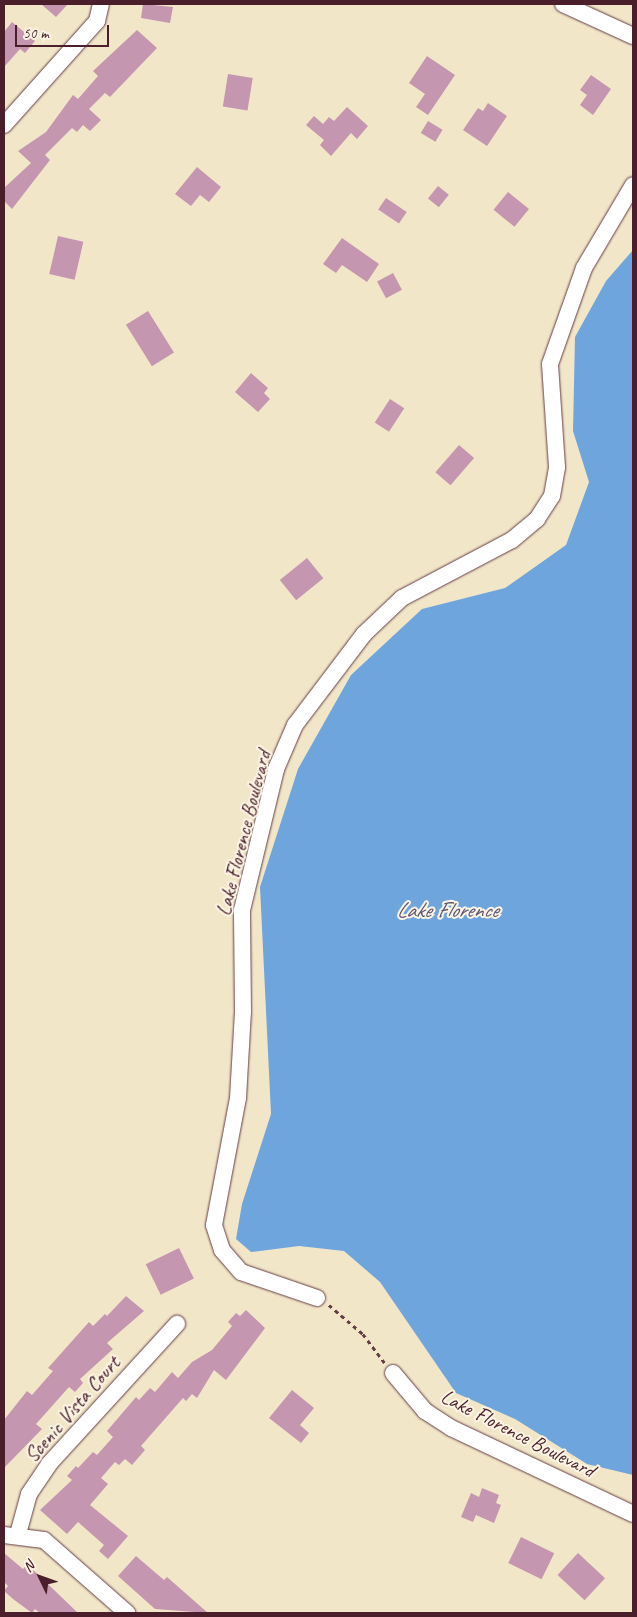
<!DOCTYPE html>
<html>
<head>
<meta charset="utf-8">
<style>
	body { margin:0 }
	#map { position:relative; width:637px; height:1617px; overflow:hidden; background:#f2e6c9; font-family:Caveat,sans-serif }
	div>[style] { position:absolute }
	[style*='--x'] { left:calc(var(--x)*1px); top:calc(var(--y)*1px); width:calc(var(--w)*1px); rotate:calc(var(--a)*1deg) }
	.water>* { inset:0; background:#6fa5dd }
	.building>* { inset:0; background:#c596af; transform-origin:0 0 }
	.path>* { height:2.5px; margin-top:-1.25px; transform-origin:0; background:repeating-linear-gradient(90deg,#633d43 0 4px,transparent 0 8px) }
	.roads { filter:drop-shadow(0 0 1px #633d43) drop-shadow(0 0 1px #633d43) }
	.minor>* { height:16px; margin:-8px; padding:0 8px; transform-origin:8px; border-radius:8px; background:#fff }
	span { translate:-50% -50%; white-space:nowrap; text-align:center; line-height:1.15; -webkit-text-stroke:4px #fcf5e5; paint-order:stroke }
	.street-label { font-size:21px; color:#4a1f2b }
	.water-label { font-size:22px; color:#595572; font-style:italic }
	.frame { position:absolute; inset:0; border:5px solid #4a1f2b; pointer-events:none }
	.north { position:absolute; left:15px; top:1552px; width:50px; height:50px; -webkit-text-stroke:4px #fcf5e5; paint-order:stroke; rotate:312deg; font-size:14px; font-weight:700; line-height:20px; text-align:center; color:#4a1f2b }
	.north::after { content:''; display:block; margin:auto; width:18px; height:22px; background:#4a1f2b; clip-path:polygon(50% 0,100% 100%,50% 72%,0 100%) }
	.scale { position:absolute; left:15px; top:25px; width:94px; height:22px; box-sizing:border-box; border:2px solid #4a1f2b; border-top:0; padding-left:6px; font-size:15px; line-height:18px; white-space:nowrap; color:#4a1f2b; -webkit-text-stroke:4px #fcf5e5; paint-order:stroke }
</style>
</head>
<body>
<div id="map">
	<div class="water">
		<div style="clip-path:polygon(633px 250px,633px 1475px,587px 1464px,515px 1419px,456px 1393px,380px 1282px,344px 1251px,299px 1246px,251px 1252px,236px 1239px,242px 1204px,271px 1114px,260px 887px,298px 769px,351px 675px,422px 609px,505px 588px,566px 545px,589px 482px,573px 431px,575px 337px,606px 281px)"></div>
	</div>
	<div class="building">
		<div style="clip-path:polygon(41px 4px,68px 4px,56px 17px)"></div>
		<div style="clip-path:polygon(143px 4px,173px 7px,170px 23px,141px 18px)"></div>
		<div style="clip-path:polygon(12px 22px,35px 41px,25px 53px,20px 49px,4px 67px,4px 32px)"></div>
		<div style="clip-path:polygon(137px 30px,157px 48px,110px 97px,105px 93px,89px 109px,101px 120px,90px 131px,83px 125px,77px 132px,72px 128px,45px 155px,50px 160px,12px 209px,4px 201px,4px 188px,31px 163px,18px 151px,46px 132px,73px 95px,78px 99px,98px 76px,93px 71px)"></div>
		<div style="clip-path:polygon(427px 56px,455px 75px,428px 115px,416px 107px,425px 94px,409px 83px)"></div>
		<div style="left:228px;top:74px;width:25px;height:33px;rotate:9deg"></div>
		<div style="clip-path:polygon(591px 75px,611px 89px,593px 115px,580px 105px,587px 95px,580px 90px)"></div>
		<div style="clip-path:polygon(488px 103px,507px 116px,487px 146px,463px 130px,478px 108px,483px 111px)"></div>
		<div style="clip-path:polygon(347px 107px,368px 126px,357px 139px,351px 133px,331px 156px,320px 145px,324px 140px,306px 125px,314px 116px,323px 124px,329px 117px,334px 121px)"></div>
		<div style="left:428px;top:121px;width:17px;height:14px;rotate:31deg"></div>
		<div style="clip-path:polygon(197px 167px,221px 187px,209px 202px,200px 195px,191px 206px,175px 194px)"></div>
		<div style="left:438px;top:186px;width:14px;height:16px;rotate:39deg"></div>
		<div style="left:508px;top:192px;width:27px;height:23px;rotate:39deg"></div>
		<div style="left:386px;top:198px;width:25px;height:14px;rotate:34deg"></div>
		<div style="left:58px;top:236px;width:26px;height:39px;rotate:13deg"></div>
		<div style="clip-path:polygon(342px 238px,379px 264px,367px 282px,342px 265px,336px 273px,323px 264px)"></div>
		<div style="left:393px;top:273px;width:19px;height:18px;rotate:62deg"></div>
		<div style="left:148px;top:311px;width:49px;height:26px;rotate:58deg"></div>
		<div style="clip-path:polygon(251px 373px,268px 388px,264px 393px,270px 399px,258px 412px,235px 392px)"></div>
		<div style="left:390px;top:399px;width:17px;height:28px;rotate:33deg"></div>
		<div style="left:459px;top:445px;width:20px;height:36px;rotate:41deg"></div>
		<div style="left:307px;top:558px;width:26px;height:35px;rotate:51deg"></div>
		<div style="left:179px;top:1248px;width:34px;height:37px;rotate:64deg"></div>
		<div style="clip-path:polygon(126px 1296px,144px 1311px,107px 1343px,113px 1349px,80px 1379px,83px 1383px,75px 1392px,69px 1387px,36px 1424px,42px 1429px,4px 1468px,4px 1420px,27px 1391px,32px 1395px,53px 1371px,48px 1368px,89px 1322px,93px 1326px,105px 1314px,107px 1316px)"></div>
		<div style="clip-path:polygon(246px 1310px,265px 1328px,226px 1380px,214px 1370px,197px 1398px,192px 1394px,186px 1401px,183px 1398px,141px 1446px,145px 1450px,132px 1465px,125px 1459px,119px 1465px,115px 1462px,101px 1478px,108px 1484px,90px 1505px,128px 1536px,108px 1559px,99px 1551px,104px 1545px,78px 1522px,67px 1534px,40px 1510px,72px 1480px,67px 1476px,76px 1466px,78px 1468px,93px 1452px,97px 1455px,113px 1437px,107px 1431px,136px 1397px,139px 1400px,150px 1388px,155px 1392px,172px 1372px,178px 1378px,192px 1362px,212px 1350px,232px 1326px,228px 1322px,236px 1313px,240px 1316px)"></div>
		<div style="clip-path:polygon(292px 1390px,314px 1408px,300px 1425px,309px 1433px,301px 1443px,269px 1418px)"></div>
		<div style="clip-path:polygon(482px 1488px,499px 1495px,496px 1503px,501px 1505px,494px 1523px,476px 1515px,473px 1522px,461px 1517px,471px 1493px,479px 1497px)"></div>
		<div style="left:521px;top:1537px;width:37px;height:29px;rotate:26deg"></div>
		<div style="clip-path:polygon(4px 1553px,23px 1569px,27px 1564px,78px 1613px,40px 1613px,35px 1609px,32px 1613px,13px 1599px,4px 1591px,8px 1586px,4px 1582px)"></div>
		<div style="left:578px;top:1553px;width:37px;height:30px;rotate:43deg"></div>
		<div style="clip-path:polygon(136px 1556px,164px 1580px,167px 1577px,208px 1613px,155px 1609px,118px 1576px)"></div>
	</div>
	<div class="path">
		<div style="--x:329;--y:1305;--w:45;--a:40.5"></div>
		<div style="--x:363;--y:1334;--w:36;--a:53"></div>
	</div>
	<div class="roads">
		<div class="minor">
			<div style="--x:563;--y:4;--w:77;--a:24.6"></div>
			<div style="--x:4;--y:125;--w:140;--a:-48.2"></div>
			<div style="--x:97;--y:21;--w:17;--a:-77"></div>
			<div style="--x:317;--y:1298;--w:80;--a:-161.1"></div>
			<div style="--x:241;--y:1272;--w:29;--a:-131"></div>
			<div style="--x:222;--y:1250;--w:26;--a:-108"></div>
			<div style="--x:214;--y:1225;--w:129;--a:-79.3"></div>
			<div style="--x:238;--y:1098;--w:86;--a:-86.7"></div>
			<div style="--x:243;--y:1012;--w:102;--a:-90.6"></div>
			<div style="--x:242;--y:910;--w:145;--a:-76.4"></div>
			<div style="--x:276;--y:769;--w:48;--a:-66.6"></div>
			<div style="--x:295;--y:725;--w:114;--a:-52.8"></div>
			<div style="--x:364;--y:634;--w:52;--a:-43.5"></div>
			<div style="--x:402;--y:598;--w:124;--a:-27.8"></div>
			<div style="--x:512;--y:540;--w:33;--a:-40"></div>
			<div style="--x:537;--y:519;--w:27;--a:-57"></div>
			<div style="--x:552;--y:496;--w:29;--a:-80"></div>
			<div style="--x:557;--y:467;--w:103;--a:-93.9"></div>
			<div style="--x:550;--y:364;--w:102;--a:-70.5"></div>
			<div style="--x:584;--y:268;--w:96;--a:-59.4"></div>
			<div style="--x:393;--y:1373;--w:50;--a:49.9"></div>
			<div style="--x:425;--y:1411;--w:31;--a:33"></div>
			<div style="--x:451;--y:1428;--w:201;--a:25.3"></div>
			<div style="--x:18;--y:1534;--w:41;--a:-74.6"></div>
			<div style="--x:29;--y:1494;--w:36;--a:-56"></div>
			<div style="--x:49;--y:1464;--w:190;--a:-47.6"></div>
			<div style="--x:4;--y:1535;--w:40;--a:7.1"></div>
			<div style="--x:44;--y:1540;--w:111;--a:41.3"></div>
		</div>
	</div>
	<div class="street-label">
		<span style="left:243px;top:833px;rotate:-76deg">Lake Florence Boulevard</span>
		<span style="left:72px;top:1409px;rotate:-49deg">Scenic Vista Court</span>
		<span style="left:518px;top:1433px;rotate:27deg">Lake Florence Boulevard</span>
	</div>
	<div class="water-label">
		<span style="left:447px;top:911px">Lake Florence</span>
	</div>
	<div class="frame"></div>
	<div class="north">N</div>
	<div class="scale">50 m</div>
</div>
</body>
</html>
